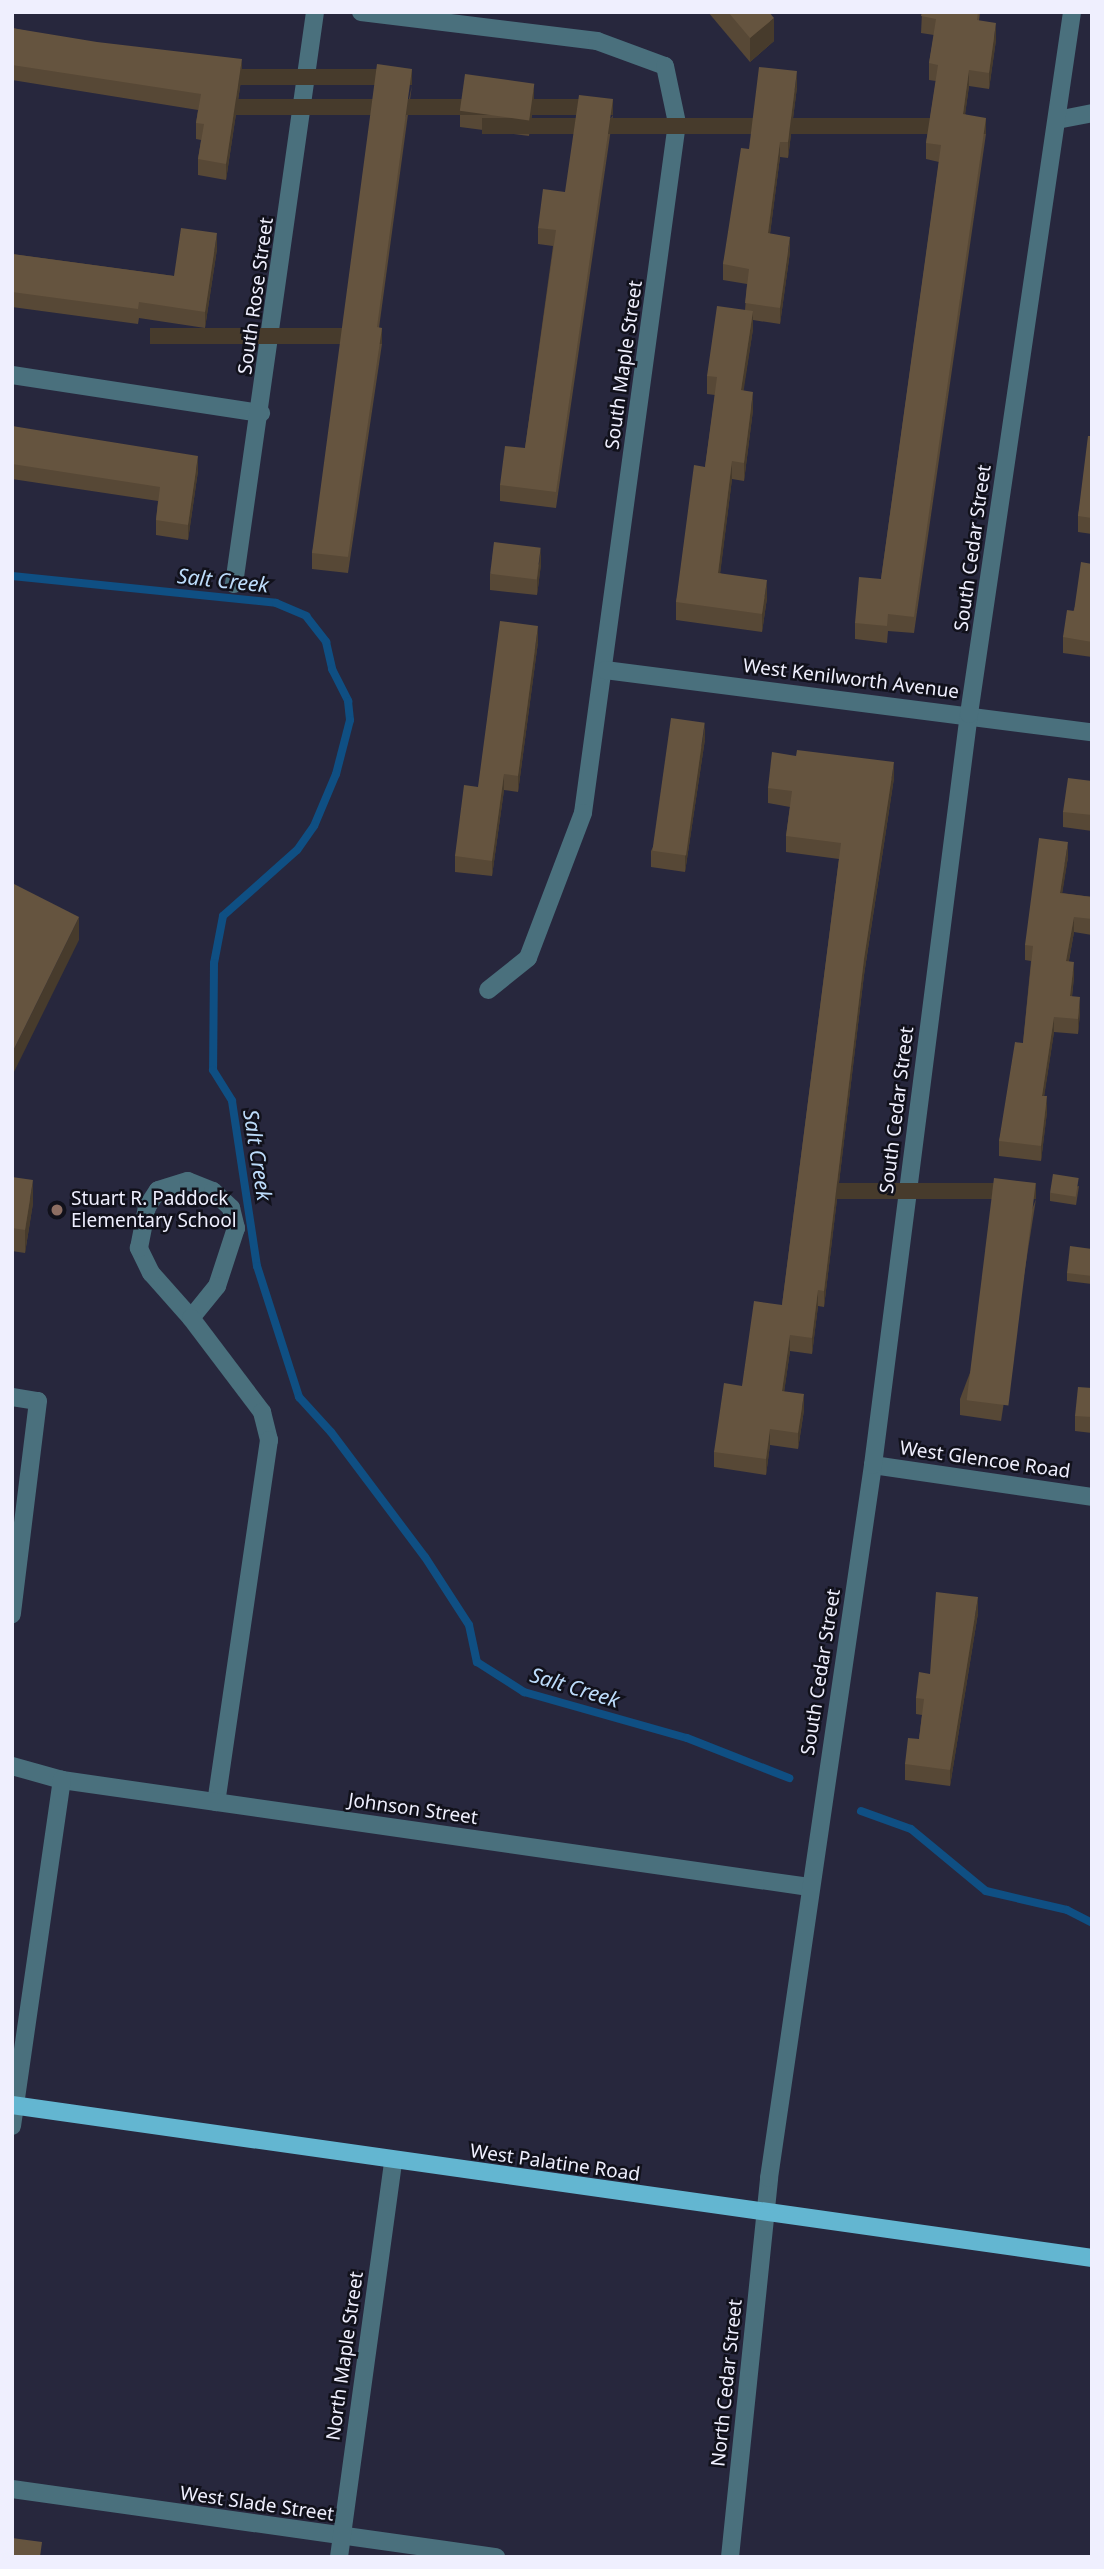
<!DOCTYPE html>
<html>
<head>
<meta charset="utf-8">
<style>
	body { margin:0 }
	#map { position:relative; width:1104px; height:2569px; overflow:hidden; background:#27273d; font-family:"Noto Sans",sans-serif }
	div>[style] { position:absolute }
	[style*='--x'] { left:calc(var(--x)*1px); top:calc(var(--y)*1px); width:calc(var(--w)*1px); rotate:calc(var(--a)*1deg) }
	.stream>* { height:8px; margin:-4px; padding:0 4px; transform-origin:4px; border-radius:4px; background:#0f4f83 }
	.minor>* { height:18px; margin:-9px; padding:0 9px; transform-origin:9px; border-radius:9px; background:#4a707d }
	.major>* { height:18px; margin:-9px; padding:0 9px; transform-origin:9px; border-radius:9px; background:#63b6d1 }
	.wall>* { inset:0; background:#574836 }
	.shaded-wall>* { inset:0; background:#473b2c; transform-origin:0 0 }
	.building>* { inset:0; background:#65543f; transform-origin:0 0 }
	.dots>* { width:19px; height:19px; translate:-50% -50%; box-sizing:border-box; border:4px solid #11111b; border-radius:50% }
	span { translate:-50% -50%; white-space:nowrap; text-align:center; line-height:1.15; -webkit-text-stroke:5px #11111b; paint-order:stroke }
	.street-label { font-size:19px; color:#efeffe }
	.poi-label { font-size:19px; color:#efeffe }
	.left { translate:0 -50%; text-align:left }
	.water-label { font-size:21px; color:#bddcfb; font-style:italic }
	.frame { position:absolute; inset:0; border:14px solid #efeffe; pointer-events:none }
</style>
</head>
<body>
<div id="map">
	<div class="stream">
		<div style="--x:12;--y:576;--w:265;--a:5.8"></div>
		<div style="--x:276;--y:603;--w:33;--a:23"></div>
		<div style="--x:306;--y:616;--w:33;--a:52"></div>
		<div style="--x:326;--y:642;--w:28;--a:77"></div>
		<div style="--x:332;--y:669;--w:36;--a:63"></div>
		<div style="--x:348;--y:701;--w:19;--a:84"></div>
		<div style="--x:350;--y:720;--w:56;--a:104.5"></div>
		<div style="--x:336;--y:774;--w:56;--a:112.9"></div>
		<div style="--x:314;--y:826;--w:29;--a:125"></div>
		<div style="--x:297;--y:850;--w:99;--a:138.3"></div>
		<div style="--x:223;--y:916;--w:48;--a:100.8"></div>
		<div style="--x:214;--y:963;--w:107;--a:90.5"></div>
		<div style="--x:213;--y:1070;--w:36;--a:58"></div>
		<div style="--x:232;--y:1101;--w:167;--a:81.4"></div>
		<div style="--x:257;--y:1266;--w:138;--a:72.2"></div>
		<div style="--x:299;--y:1397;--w:47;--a:47.6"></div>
		<div style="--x:331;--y:1432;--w:156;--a:53.1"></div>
		<div style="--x:425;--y:1557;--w:81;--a:57.1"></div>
		<div style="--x:469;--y:1625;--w:38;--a:78"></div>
		<div style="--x:477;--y:1662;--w:56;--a:32.6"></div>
		<div style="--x:524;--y:1692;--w:169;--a:15.8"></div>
		<div style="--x:687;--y:1738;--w:110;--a:21.4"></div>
		<div style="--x:861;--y:1811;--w:53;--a:19.8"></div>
		<div style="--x:911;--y:1829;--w:97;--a:39.6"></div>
		<div style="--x:986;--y:1891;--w:83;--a:13.2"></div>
		<div style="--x:1067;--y:1910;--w:28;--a:27"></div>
	</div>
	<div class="minor">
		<div style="--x:361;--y:12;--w:238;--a:7"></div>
		<div style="--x:597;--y:41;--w:72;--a:20.2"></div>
		<div style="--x:665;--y:66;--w:58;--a:78.1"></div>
		<div style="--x:677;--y:123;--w:696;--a:97.76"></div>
		<div style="--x:583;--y:813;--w:155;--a:110.8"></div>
		<div style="--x:528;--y:958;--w:51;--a:141.3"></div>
		<div style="--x:1057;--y:120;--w:36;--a:-11"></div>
		<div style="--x:12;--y:375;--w:252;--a:8.7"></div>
		<div style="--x:234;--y:584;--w:578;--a:-81.94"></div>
		<div style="--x:605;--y:670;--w:491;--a:7.3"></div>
		<div style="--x:191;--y:1318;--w:60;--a:-131.6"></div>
		<div style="--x:151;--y:1273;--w:28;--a:-116"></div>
		<div style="--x:139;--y:1248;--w:42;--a:-79"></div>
		<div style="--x:147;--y:1207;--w:20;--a:-57"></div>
		<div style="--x:158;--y:1190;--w:31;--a:-17"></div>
		<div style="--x:188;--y:1181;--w:27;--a:22"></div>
		<div style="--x:213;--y:1191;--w:25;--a:43"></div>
		<div style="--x:231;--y:1208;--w:21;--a:76"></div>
		<div style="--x:236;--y:1228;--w:61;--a:108.1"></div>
		<div style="--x:217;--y:1286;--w:41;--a:129.1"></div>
		<div style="--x:191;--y:1318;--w:118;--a:52.9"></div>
		<div style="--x:262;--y:1412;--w:29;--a:76"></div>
		<div style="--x:269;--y:1440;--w:366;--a:98.3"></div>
		<div style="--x:12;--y:1397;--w:26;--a:9"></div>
		<div style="--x:38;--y:1401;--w:215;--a:97"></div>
		<div style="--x:873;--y:1465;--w:221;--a:8.3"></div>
		<div style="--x:12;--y:1766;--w:52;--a:15.6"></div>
		<div style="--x:62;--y:1780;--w:755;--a:8.15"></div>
		<div style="--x:12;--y:2126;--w:350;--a:-81.8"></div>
		<div style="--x:12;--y:2489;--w:489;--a:8"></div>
		<div style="--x:339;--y:2557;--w:399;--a:-82.2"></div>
		<div style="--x:730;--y:2557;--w:381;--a:-84.1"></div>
		<div style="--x:769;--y:2178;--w:721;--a:-81.7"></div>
		<div style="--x:873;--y:1465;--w:757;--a:-82.72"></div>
		<div style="--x:969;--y:714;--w:710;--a:-81.65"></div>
	</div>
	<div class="major">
		<div style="--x:12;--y:2105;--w:1091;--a:8.06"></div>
	</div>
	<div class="wall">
		<div style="clip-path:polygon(708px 12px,769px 12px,774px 41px,750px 62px)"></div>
		<div style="clip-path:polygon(922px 12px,980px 12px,979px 21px,996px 40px,989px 89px,969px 86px,965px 114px,986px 134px,914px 633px,888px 631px,887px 643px,855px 639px,855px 623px,881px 579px,939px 162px,926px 159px,926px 143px,936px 81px,929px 80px,929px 63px,934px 35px,921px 33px)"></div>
		<div style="clip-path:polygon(12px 28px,242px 74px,226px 180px,198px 175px,198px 159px,201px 140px,196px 139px,196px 123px,198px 110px,12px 80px)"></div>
		<div style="clip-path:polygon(412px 85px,379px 328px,382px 344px,348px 573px,312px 569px,312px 553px)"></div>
		<div style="clip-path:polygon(797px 87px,788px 158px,780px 157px,770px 234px,790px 252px,780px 324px,753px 320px,753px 329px,743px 391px,753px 410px,744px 481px,732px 479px,720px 573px,767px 598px,762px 632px,676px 620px,676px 602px,705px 467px,715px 395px,707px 394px,707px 376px,745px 310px,747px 284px,723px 280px,723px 264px,749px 149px)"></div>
		<div style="clip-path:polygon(534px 100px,529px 136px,460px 127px,460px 111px)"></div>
		<div style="clip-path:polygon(613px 115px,556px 508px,500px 501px,500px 485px,525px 448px,553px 246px,538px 244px,538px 228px,565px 192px)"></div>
		<div style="clip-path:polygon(217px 249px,205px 328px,139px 318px,138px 324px,12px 307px,12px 254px,174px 276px)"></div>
		<div style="clip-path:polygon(12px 426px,198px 471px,188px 540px,156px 535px,156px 520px,158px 501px,12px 479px)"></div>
		<div style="clip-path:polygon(1092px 436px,1092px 534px,1078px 532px,1078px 516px)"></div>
		<div style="clip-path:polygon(541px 564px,537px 595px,490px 590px,490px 574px)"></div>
		<div style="clip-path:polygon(1092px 564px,1092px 657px,1063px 653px,1063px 637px)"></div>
		<div style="clip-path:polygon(538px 642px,518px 792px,504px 790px,492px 876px,455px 872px,455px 856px,478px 787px)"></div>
		<div style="clip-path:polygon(705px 739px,685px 872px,651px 867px,651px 851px)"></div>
		<div style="clip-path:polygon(894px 778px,864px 975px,824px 1307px,818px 1306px,812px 1354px,790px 1351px,784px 1392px,804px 1410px,798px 1449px,770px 1445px,766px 1475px,714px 1467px,714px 1452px,742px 1386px,782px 1305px,839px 859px,786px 852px,786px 836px,790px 807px,768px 803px,768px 788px)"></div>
		<div style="clip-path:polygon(1092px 781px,1092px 831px,1063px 827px,1063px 812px)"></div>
		<div style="clip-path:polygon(1068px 857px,1062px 893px,1092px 897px,1092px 935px,1074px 932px,1069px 961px,1074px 977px,1072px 997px,1080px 1013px,1078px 1034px,1054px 1032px,1044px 1096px,1047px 1112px,1041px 1161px,999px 1156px,999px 1141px,1023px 1043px,1031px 961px,1025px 960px,1025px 945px)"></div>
		<div style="clip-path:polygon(12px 1177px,33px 1203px,25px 1253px,12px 1251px)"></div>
		<div style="clip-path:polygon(1079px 1186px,1076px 1205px,1050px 1201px,1050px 1193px)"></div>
		<div style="clip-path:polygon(1036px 1199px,1001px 1421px,960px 1415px,960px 1399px)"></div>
		<div style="clip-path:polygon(1092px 1249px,1092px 1284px,1067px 1281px,1067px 1273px)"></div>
		<div style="clip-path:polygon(1092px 1388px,1092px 1433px,1075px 1431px,1075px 1416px)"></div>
		<div style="clip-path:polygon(978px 1613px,950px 1786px,905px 1780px,905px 1764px,919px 1739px,922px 1715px,916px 1714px,916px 1698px,930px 1674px)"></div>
	</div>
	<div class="shaded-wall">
		<div style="clip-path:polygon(774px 18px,774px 41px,750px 62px,750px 38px)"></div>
		<div style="clip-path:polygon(996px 23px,996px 40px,989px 89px,989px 73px)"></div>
		<div style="clip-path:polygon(242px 59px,242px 74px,226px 180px,226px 164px)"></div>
		<div style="left:412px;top:69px;width:16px;height:260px;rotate:90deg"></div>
		<div style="clip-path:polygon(969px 70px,969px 86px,963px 130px,963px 114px)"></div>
		<div style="clip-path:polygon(797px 71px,797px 87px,788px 158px,788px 142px)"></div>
		<div style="clip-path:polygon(534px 84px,534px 100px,529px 136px,529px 120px)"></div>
		<div style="left:613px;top:99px;width:16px;height:397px;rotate:90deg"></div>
		<div style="left:986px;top:118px;width:16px;height:504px;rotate:90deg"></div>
		<div style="clip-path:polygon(780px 142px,780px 157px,768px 249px,768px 233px)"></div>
		<div style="clip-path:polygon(217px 233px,217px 249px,205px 328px,205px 312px)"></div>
		<div style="clip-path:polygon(790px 237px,790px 252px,780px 324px,780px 308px)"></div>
		<div style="clip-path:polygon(753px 311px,753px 329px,741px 408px,741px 390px)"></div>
		<div style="left:382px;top:328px;width:16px;height:232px;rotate:90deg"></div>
		<div style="clip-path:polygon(753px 392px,753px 410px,744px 481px,744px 463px)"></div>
		<div style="clip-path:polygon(198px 456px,198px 471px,188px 540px,188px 525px)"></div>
		<div style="clip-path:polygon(732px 461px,732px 479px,718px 591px,718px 573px)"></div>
		<div style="clip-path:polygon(541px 548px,541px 564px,537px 595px,537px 579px)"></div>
		<div style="clip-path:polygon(767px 580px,767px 598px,762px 632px,762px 614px)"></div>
		<div style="clip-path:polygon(538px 626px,538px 642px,518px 792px,518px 776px)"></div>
		<div style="clip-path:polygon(705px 723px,705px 739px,685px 872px,685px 856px)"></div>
		<div style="clip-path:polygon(894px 762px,894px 778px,864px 975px,824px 1307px,824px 1291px,864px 959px)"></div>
		<div style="clip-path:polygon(504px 774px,504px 790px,492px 876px,492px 861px)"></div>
		<div style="clip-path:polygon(1068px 842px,1068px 857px,1060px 908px,1060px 893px)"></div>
		<div style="clip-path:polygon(79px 917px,79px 940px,12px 1076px,12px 1053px)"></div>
		<div style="clip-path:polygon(1074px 917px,1074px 932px,1066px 976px,1066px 961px)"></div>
		<div style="clip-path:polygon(1074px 962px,1074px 977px,1070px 1012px,1070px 996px)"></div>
		<div style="clip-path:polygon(1080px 997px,1080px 1013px,1078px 1034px,1078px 1019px)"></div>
		<div style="clip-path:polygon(1054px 1017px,1054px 1032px,1042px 1111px,1042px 1096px)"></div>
		<div style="clip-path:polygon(1047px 1096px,1047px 1112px,1041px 1161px,1041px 1146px)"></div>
		<div style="clip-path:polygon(33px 1180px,33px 1203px,25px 1253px,25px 1230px)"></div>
		<div style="left:1036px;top:1183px;width:16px;height:225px;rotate:90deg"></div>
		<div style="clip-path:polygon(818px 1290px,818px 1306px,812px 1354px,812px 1338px)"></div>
		<div style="clip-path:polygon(790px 1335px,790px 1351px,782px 1407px,782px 1391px)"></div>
		<div style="clip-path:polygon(804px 1394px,804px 1410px,798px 1449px,798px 1433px)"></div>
		<div style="clip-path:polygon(770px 1429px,770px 1445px,766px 1475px,766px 1459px)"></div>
		<div style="clip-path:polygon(978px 1597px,978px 1613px,950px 1786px,950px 1770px)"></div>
	</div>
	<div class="building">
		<div style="clip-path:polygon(728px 12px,769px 12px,774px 18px,750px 38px)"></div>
		<div style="clip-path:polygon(922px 12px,978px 12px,977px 20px,996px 23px,989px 73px,969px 70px,963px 114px,986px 118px,914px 617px,888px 614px,887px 626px,855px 623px,859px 577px,881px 579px,941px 145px,926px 143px,938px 65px,929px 63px,936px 19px,921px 16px)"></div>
		<div style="clip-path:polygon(12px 28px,97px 42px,242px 59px,226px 164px,198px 159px,204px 124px,196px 123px,201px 94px,12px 65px)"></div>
		<div style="clip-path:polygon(377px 64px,412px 69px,377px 327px,382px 328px,348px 557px,312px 553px)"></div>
		<div style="clip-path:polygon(759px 67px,797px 71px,788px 142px,780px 142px,768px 233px,790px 237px,780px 308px,745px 303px,749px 269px,723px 264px,741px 148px,749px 149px)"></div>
		<div style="left:465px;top:74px;width:70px;height:37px;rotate:8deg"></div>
		<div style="clip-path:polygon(579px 95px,613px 99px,556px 492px,500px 485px,505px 446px,525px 448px,556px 230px,538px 228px,543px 189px,565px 192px)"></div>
		<div style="clip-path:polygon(181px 228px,217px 233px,205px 312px,139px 302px,138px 309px,12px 292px,12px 254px,174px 276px)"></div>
		<div style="clip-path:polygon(717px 306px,753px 311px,741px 390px,753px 392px,744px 463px,732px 461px,718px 573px,767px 580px,762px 614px,676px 602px,694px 465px,705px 467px,717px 377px,707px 376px)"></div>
		<div style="clip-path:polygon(12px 426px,198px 456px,188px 525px,156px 520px,160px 487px,12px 464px)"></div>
		<div style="clip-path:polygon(1088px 436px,1092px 436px,1092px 518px,1078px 516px)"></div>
		<div style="left:494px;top:542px;width:47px;height:32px;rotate:7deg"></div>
		<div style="clip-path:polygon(1081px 562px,1092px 564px,1092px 642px,1063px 637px,1067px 610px,1074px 611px)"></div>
		<div style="clip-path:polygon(500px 621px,538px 626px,518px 776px,504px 774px,492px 861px,455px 856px,464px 785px,478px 787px)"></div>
		<div style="left:671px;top:718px;width:34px;height:134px;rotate:8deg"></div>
		<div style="clip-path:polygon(797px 750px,894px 762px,864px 959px,824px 1291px,818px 1290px,812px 1338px,790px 1335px,782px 1391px,804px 1394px,798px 1433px,770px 1429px,766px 1459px,714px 1452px,724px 1383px,742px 1386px,754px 1301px,782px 1305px,841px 843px,786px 836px,792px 791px,768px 788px,772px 752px,796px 756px)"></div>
		<div style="clip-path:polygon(1068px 778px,1092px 781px,1092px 815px,1063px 812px)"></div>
		<div style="clip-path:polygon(1039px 838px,1068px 842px,1060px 893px,1092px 897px,1092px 919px,1074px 917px,1066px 961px,1074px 962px,1070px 996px,1080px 997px,1078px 1019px,1054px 1017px,1042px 1096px,1047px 1096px,1041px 1146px,999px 1141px,1015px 1042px,1023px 1043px,1033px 946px,1025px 945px)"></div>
		<div style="clip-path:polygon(12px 883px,79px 917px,12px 1053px)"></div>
		<div style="left:1053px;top:1174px;width:26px;height:19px;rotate:9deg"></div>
		<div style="clip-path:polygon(12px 1177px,33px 1180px,25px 1230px,12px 1228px)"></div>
		<div style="left:994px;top:1178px;width:42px;height:224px;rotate:7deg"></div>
		<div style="clip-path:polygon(1070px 1246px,1092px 1249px,1092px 1276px,1067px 1273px)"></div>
		<div style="clip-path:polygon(1078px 1387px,1092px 1388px,1092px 1417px,1075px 1416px)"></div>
		<div style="clip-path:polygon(936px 1592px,978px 1597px,950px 1770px,905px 1764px,908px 1738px,919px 1739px,924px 1699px,916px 1698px,919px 1672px,930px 1674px)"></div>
		<div style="clip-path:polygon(12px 2538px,42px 2542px,40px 2557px,12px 2557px)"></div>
	</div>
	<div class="dots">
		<div style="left:57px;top:1210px;background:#8d6e63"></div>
	</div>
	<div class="street-label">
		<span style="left:256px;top:296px;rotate:-82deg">South Rose Street</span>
		<span style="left:624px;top:365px;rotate:-82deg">South Maple Street</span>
		<span style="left:973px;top:548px;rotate:-82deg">South Cedar Street</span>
		<span style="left:851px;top:679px;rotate:7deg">West Kenilworth Avenue</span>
		<span style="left:897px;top:1110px;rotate:-83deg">South Cedar Street</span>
		<span style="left:985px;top:1460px;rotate:8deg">West Glencoe Road</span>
		<span style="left:821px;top:1672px;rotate:-81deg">South Cedar Street</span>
		<span style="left:413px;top:1809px;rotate:8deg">Johnson Street</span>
		<span style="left:555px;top:2163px;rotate:8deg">West Palatine Road</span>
		<span style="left:345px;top:2356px;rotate:-82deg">North Maple Street</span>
		<span style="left:727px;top:2383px;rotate:-84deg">North Cedar Street</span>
		<span style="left:257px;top:2504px;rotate:8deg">West Slade Street</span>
	</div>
	<div class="poi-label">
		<span class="left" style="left:71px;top:1210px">Stuart R. Paddock<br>Elementary School</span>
	</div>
	<div class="water-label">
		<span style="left:223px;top:580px;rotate:6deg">Salt Creek</span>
		<span style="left:258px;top:1155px;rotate:81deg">Salt Creek</span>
		<span style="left:575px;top:1687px;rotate:17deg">Salt Creek</span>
	</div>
	<div class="frame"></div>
</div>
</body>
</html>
